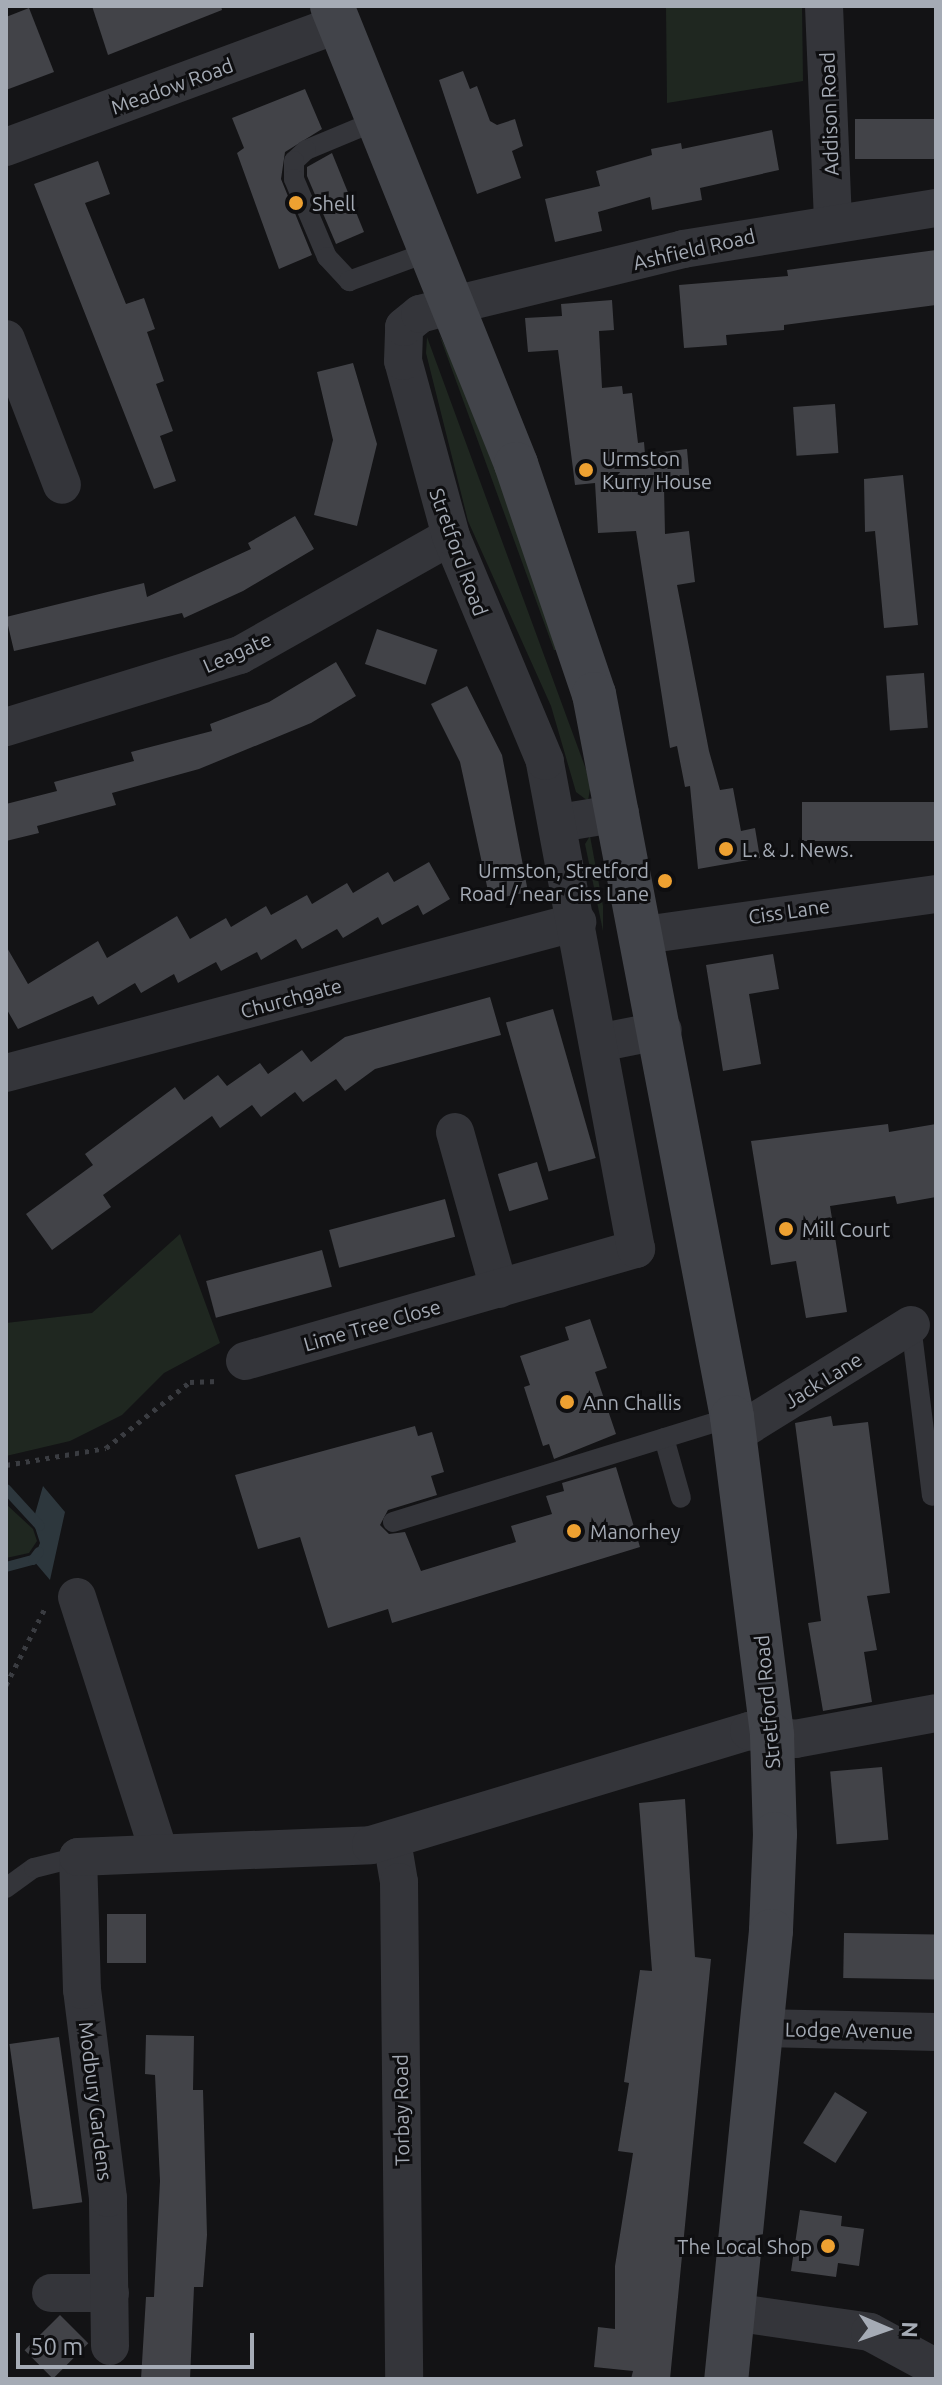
<!DOCTYPE html>
<html>
<head>
<meta charset="utf-8">
<style>
	body { margin:0 }
	#map { position:relative; width:942px; height:2385px; overflow:hidden; background:#131315; font-family:Ubuntu,sans-serif }
	div>[style] { position:absolute }
	[style*='--x'] { left:calc(var(--x)*1px); top:calc(var(--y)*1px); width:calc(var(--w)*1px); rotate:calc(var(--a)*1deg) }
	.green>* { inset:0; background:#1f2720 }
	.water>* { inset:0; background:#2d373d }
	.stream>* { height:10px; margin:-5px; padding:0 5px; transform-origin:5px; border-radius:5px; background:#2d373d }
	.building>* { inset:0; background:#424348; transform-origin:0 0 }
	.path>* { height:5px; margin-top:-2.5px; transform-origin:0; background:repeating-linear-gradient(90deg,#3a3c41 0 4px,transparent 0 10px) }
	.service>* { height:20px; margin:-10px; padding:0 10px; transform-origin:10px; border-radius:10px; background:#34353a }
	.minor>* { height:38px; margin:-19px; padding:0 19px; transform-origin:19px; border-radius:19px; background:#34353a }
	.secondary>* { height:44px; margin:-22px; padding:0 22px; transform-origin:22px; border-radius:22px; background:#42444a }
	.dots>* { width:22px; height:22px; translate:-50% -50%; box-sizing:border-box; border:4px solid #0e0e10; border-radius:50% }
	span { translate:-50% -50%; white-space:nowrap; text-align:center; line-height:1.15; -webkit-text-stroke:6px #0e0e10; paint-order:stroke }
	.street-label { font-size:20px; color:#a5abb5 }
	.poi-label { font-size:20px; color:#a5abb5 }
	.left { translate:0 -50%; text-align:left }
	.right { translate:-100% -50%; text-align:right }
	.frame { position:absolute; inset:0; border:8px solid #a5abb5; pointer-events:none }
	.north { position:absolute; left:846px; top:2289px; width:80px; height:80px; -webkit-text-stroke:6px #0e0e10; paint-order:stroke; rotate:92deg; font-size:22px; font-weight:700; line-height:32px; text-align:center; color:#a5abb5 }
	.north::after { content:''; display:block; margin:auto; width:28px; height:36px; background:#a5abb5; clip-path:polygon(50% 0,100% 100%,50% 72%,0 100%) }
	.scale { position:absolute; left:16px; top:2333px; width:238px; height:36px; box-sizing:border-box; border:4px solid #a5abb5; border-top:0; padding-left:10px; font-size:24px; line-height:28px; white-space:nowrap; color:#a5abb5; -webkit-text-stroke:6px #0e0e10; paint-order:stroke }
</style>
</head>
<body>
<div id="map">
	<div class="green">
		<div style="clip-path:polygon(666px 6px,802px 6px,803px 81px,667px 103px)"></div>
		<div style="clip-path:polygon(439px 334px,475px 406px,557px 650px,554px 650px)"></div>
		<div style="clip-path:polygon(427px 337px,591px 783px,588px 801px,576px 792px,551px 706px,468px 521px,426px 353px)"></div>
		<div style="clip-path:polygon(590px 836px,603px 906px,603px 931px,585px 844px)"></div>
		<div style="clip-path:polygon(180px 1234px,220px 1343px,164px 1373px,122px 1415px,70px 1441px,6px 1456px,6px 1323px,92px 1313px)"></div>
		<div style="clip-path:polygon(6px 1504px,33px 1529px,37px 1541px,29px 1553px,6px 1558px)"></div>
	</div>
	<div class="water">
		<div style="clip-path:polygon(43px 1486px,65px 1512px,50px 1580px,33px 1560px,40px 1543px,33px 1521px)"></div>
	</div>
	<div class="stream">
		<div style="--x:6;--y:1489;--w:50;--a:47.4"></div>
		<div style="--x:6;--y:1567;--w:28;--a:-15"></div>
		<div style="--x:33;--y:1560;--w:10;--a:-53"></div>
	</div>
	<div class="building">
		<div style="clip-path:polygon(92px 6px,221px 6px,222px 10px,108px 55px)"></div>
		<div style="clip-path:polygon(29px 8px,54px 72px,6px 90px,6px 17px)"></div>
		<div style="clip-path:polygon(463px 71px,470px 89px,477px 86px,490px 121px,497px 125px,515px 119px,523px 146px,512px 151px,521px 178px,477px 194px,439px 80px)"></div>
		<div style="clip-path:polygon(305px 89px,322px 129px,285px 152px,281px 179px,312px 255px,279px 269px,237px 153px,244px 148px,232px 118px)"></div>
		<div style="left:936px;top:119px;width:40px;height:81px;rotate:90deg"></div>
		<div style="clip-path:polygon(772px 130px,779px 170px,700px 188px,702px 200px,652px 210px,650px 197px,598px 212px,602px 231px,555px 242px,545px 199px,600px 186px,596px 171px,652px 155px,651px 149px,681px 143px,682px 149px)"></div>
		<div style="clip-path:polygon(332px 153px,364px 232px,336px 244px,307px 176px,307px 167px)"></div>
		<div style="clip-path:polygon(98px 161px,110px 194px,85px 203px,126px 304px,144px 298px,155px 329px,147px 332px,164px 381px,156px 384px,173px 431px,160px 436px,176px 481px,154px 489px,34px 184px)"></div>
		<div style="clip-path:polygon(936px 250px,936px 305px,784px 325px,784px 330px,726px 335px,727px 345px,684px 348px,679px 285px,788px 276px,787px 270px)"></div>
		<div style="clip-path:polygon(612px 300px,614px 330px,599px 331px,602px 388px,622px 386px,623px 394px,632px 393px,638px 443px,644px 442px,645px 454px,687px 449px,690px 483px,664px 486px,665px 534px,689px 531px,695px 582px,677px 585px,709px 751px,720px 790px,733px 788px,741px 831px,755px 828px,760px 858px,698px 869px,690px 786px,685px 787px,677px 746px,670px 748px,636px 531px,598px 533px,595px 483px,575px 485px,558px 350px,528px 352px,525px 318px,562px 316px,561px 304px)"></div>
		<div style="clip-path:polygon(353px 363px,377px 444px,357px 526px,314px 515px,333px 440px,317px 372px)"></div>
		<div style="left:835px;top:404px;width:49px;height:42px;rotate:86deg"></div>
		<div style="clip-path:polygon(903px 475px,918px 625px,884px 628px,875px 531px,865px 532px,864px 479px)"></div>
		<div style="clip-path:polygon(295px 516px,314px 549px,243px 591px,184px 618px,182px 613px,14px 651px,6px 617px,144px 583px,147px 597px,251px 549px,248px 543px)"></div>
		<div style="left:377px;top:629px;width:64px;height:37px;rotate:19deg"></div>
		<div style="clip-path:polygon(336px 662px,356px 696px,311px 723px,199px 769px,112px 793px,116px 805px,37px 826px,39px 833px,6px 841px,6px 804px,57px 791px,54px 782px,134px 761px,131px 752px,212px 731px,210px 724px,269px 702px)"></div>
		<div style="left:924px;top:673px;width:55px;height:38px;rotate:86deg"></div>
		<div style="clip-path:polygon(467px 686px,502px 755px,528px 892px,490px 900px,460px 762px,431px 704px)"></div>
		<div style="left:936px;top:802px;width:39px;height:134px;rotate:90deg"></div>
		<div style="clip-path:polygon(429px 862px,450px 899px,423px 915px,418px 905px,382px 925px,378px 917px,343px 938px,337px 929px,302px 949px,296px 939px,261px 960px,257px 952px,221px 971px,216px 962px,178px 983px,174px 974px,141px 993px,135px 983px,98px 1005px,93px 996px,18px 1029px,6px 1008px,6px 946px,28px 984px,98px 941px,107px 958px,177px 916px,190px 939px,226px 918px,231px 927px,266px 906px,271px 915px,307px 895px,312px 904px,347px 883px,353px 893px,388px 872px,394px 882px)"></div>
		<div style="clip-path:polygon(773px 954px,779px 989px,749px 994px,761px 1064px,723px 1071px,706px 965px)"></div>
		<div style="clip-path:polygon(490px 997px,501px 1035px,375px 1069px,345px 1091px,336px 1079px,303px 1102px,295px 1092px,261px 1117px,252px 1105px,220px 1128px,212px 1116px,103px 1195px,111px 1207px,52px 1250px,26px 1214px,93px 1165px,85px 1154px,175px 1087px,184px 1100px,218px 1075px,227px 1086px,260px 1063px,268px 1074px,302px 1050px,311px 1062px,345px 1037px)"></div>
		<div style="left:553px;top:1009px;width:155px;height:49px;rotate:74deg"></div>
		<div style="clip-path:polygon(888px 1124px,889px 1132px,936px 1124px,936px 1197px,897px 1204px,895px 1196px,830px 1206px,847px 1312px,806px 1318px,796px 1261px,771px 1265px,751px 1141px)"></div>
		<div style="left:537px;top:1162px;width:39px;height:41px;rotate:73deg"></div>
		<div style="left:445px;top:1199px;width:39px;height:120px;rotate:75deg"></div>
		<div style="left:322px;top:1250px;width:38px;height:120px;rotate:75deg"></div>
		<div style="clip-path:polygon(590px 1319px,607px 1368px,595px 1372px,616px 1434px,554px 1459px,549px 1444px,543px 1446px,524px 1387px,530px 1385px,520px 1356px,569px 1340px,565px 1327px)"></div>
		<div style="clip-path:polygon(831px 1416px,833px 1426px,868px 1422px,890px 1593px,867px 1596px,877px 1650px,864px 1652px,872px 1702px,823px 1711px,808px 1623px,821px 1621px,795px 1423px)"></div>
		<div style="clip-path:polygon(415px 1426px,418px 1436px,432px 1432px,444px 1472px,431px 1476px,437px 1495px,388px 1510px,380px 1525px,389px 1534px,405px 1532px,421px 1571px,516px 1542px,511px 1526px,552px 1514px,546px 1496px,564px 1491px,562px 1483px,616px 1467px,640px 1547px,392px 1623px,388px 1609px,328px 1628px,300px 1537px,258px 1549px,235px 1475px)"></div>
		<div style="left:882px;top:1767px;width:73px;height:52px;rotate:85deg"></div>
		<div style="clip-path:polygon(685px 1799px,695px 1957px,711px 1959px,670px 2379px,631px 2379px,633px 2371px,594px 2367px,598px 2327px,615px 2329px,615px 2266px,633px 2153px,618px 2151px,629px 2083px,624px 2082px,640px 1970px,652px 1971px,639px 1803px)"></div>
		<div style="left:107px;top:1914px;width:39px;height:49px"></div>
		<div style="left:844px;top:1933px;width:92px;height:45px;rotate:1deg"></div>
		<div style="clip-path:polygon(146px 2035px,194px 2036px,193px 2090px,203px 2090px,207px 2235px,203px 2287px,194px 2287px,190px 2379px,141px 2379px,146px 2297px,154px 2297px,160px 2181px,155px 2075px,145px 2074px)"></div>
		<div style="left:59px;top:2037px;width:167px;height:50px;rotate:82deg"></div>
		<div style="left:835px;top:2092px;width:38px;height:60px;rotate:32deg"></div>
		<div style="clip-path:polygon(800px 2210px,842px 2216px,841px 2226px,864px 2229px,859px 2266px,838px 2263px,836px 2277px,791px 2271px)"></div>
		<div style="left:60px;top:2315px;width:40px;height:50px;rotate:45deg"></div>
	</div>
	<div class="path">
		<div style="--x:6;--y:1465;--w:101;--a:-9.6"></div>
		<div style="--x:106;--y:1448;--w:107;--a:-38.2"></div>
		<div style="--x:190;--y:1382;--w:28;--a:-2"></div>
		<div style="--x:6;--y:1685;--w:86;--a:-63.1"></div>
	</div>
	<div class="service">
		<div style="--x:378;--y:120;--w:78;--a:157.4"></div>
		<div style="--x:306;--y:150;--w:16;--a:137"></div>
		<div style="--x:294;--y:161;--w:18;--a:90"></div>
		<div style="--x:294;--y:179;--w:85;--a:67.1"></div>
		<div style="--x:327;--y:257;--w:33;--a:47"></div>
		<div style="--x:349;--y:281;--w:87;--a:-20.1"></div>
		<div style="--x:911;--y:1325;--w:172;--a:83"></div>
		<div style="--x:664;--y:1438;--w:62;--a:74.2"></div>
		<div style="--x:393;--y:1522;--w:355;--a:-17.2"></div>
		<div style="--x:6;--y:1888;--w:34;--a:-36"></div>
		<div style="--x:34;--y:1868;--w:45;--a:-14"></div>
	</div>
	<div class="minor">
		<div style="--x:824;--y:6;--w:217;--a:87.6"></div>
		<div style="--x:6;--y:147;--w:355;--a:-20.3"></div>
		<div style="--x:6;--y:339;--w:156;--a:69"></div>
		<div style="--x:6;--y:727;--w:245;--a:-17.1"></div>
		<div style="--x:240;--y:655;--w:242;--a:-29.4"></div>
		<div style="--x:559;--y:823;--w:62;--a:-9.3"></div>
		<div style="--x:644;--y:935;--w:295;--a:-8"></div>
		<div style="--x:598;--y:1043;--w:66;--a:-11.3"></div>
		<div style="--x:6;--y:1073;--w:591;--a:-14.81"></div>
		<div style="--x:455;--y:1132;--w:163;--a:74.3"></div>
		<div style="--x:245;--y:1361;--w:407;--a:-16"></div>
		<div style="--x:636;--y:1249;--w:496;--a:-100.6"></div>
		<div style="--x:545;--y:761;--w:244;--a:-112.7"></div>
		<div style="--x:451;--y:536;--w:181;--a:-105.3"></div>
		<div style="--x:403;--y:361;--w:34;--a:-88"></div>
		<div style="--x:404;--y:327;--w:21;--a:-39"></div>
		<div style="--x:420;--y:314;--w:35;--a:-15"></div>
		<div style="--x:454;--y:305;--w:236;--a:-13.7"></div>
		<div style="--x:683;--y:249;--w:256;--a:-9.2"></div>
		<div style="--x:735;--y:1434;--w:207;--a:-31.8"></div>
		<div style="--x:77;--y:1597;--w:265;--a:72.2"></div>
		<div style="--x:392;--y:1841;--w:42;--a:80.3"></div>
		<div style="--x:399;--y:1882;--w:497;--a:89.4"></div>
		<div style="--x:761;--y:2028;--w:175;--a:1.3"></div>
		<div style="--x:51;--y:2293;--w:59;--a:0"></div>
		<div style="--x:732;--y:2312;--w:139;--a:8.2"></div>
		<div style="--x:870;--y:2332;--w:75;--a:28.6"></div>
		<div style="--x:110;--y:2346;--w:148;--a:-90.8"></div>
		<div style="--x:108;--y:2198;--w:210;--a:-97.1"></div>
		<div style="--x:82;--y:1990;--w:133;--a:-91.7"></div>
		<div style="--x:78;--y:1857;--w:293;--a:-2.3"></div>
		<div style="--x:371;--y:1845;--w:395;--a:-16.8"></div>
		<div style="--x:749;--y:1731;--w:47;--a:9.9"></div>
		<div style="--x:795;--y:1739;--w:143;--a:-10.4"></div>
	</div>
	<div class="secondary">
		<div style="--x:332;--y:6;--w:494;--a:68.1"></div>
		<div style="--x:516;--y:464;--w:243;--a:71.3"></div>
		<div style="--x:594;--y:694;--w:736;--a:79.19"></div>
		<div style="--x:732;--y:1417;--w:321;--a:82.8"></div>
		<div style="--x:772;--y:1735;--w:99;--a:88.3"></div>
		<div style="--x:775;--y:1834;--w:97;--a:92.4"></div>
		<div style="--x:771;--y:1931;--w:450;--a:95.7"></div>
	</div>
	<div class="dots">
		<div style="left:296px;top:203px;background:#eea131"></div>
		<div style="left:586px;top:470px;background:#eea131"></div>
		<div style="left:726px;top:849px;background:#eea131"></div>
		<div style="left:665px;top:881px;background:#eea131"></div>
		<div style="left:786px;top:1229px;background:#eea131"></div>
		<div style="left:567px;top:1402px;background:#eea131"></div>
		<div style="left:574px;top:1531px;background:#eea131"></div>
		<div style="left:828px;top:2246px;background:#eea131"></div>
	</div>
	<div class="street-label">
		<span style="left:172px;top:86px;rotate:-20deg">Meadow Road</span>
		<span style="left:829px;top:114px;rotate:-92deg">Addison Road</span>
		<span style="left:694px;top:249px;rotate:-13deg">Ashfield Road</span>
		<span style="left:459px;top:552px;rotate:70deg">Stretford Road</span>
		<span style="left:237px;top:652px;rotate:-24deg">Leagate</span>
		<span style="left:789px;top:911px;rotate:-8deg">Ciss Lane</span>
		<span style="left:291px;top:998px;rotate:-15deg">Churchgate</span>
		<span style="left:372px;top:1325px;rotate:-16deg">Lime Tree Close</span>
		<span style="left:823px;top:1380px;rotate:-32deg">Jack Lane</span>
		<span style="left:767px;top:1702px;rotate:-95deg">Stretford Road</span>
		<span style="left:849px;top:2030px;rotate:1deg">Lodge Avenue</span>
		<span style="left:96px;top:2101px;rotate:83deg">Modbury Gardens</span>
		<span style="left:401px;top:2110px;rotate:-91deg">Torbay Road</span>
	</div>
	<div class="poi-label">
		<span class="left" style="left:312px;top:203px">Shell</span>
		<span class="left" style="left:602px;top:470px">Urmston<br>Kurry House</span>
		<span class="left" style="left:742px;top:849px">L. &amp; J. News.</span>
		<span class="right" style="left:649px;top:882px">Urmston, Stretford<br>Road / near Ciss Lane</span>
		<span class="left" style="left:802px;top:1229px">Mill Court</span>
		<span class="left" style="left:583px;top:1402px">Ann Challis</span>
		<span class="left" style="left:590px;top:1531px">Manorhey</span>
		<span class="right" style="left:812px;top:2246px">The Local Shop</span>
	</div>
	<div class="frame"></div>
	<div class="north">N</div>
	<div class="scale">50 m</div>
</div>
</body>
</html>
